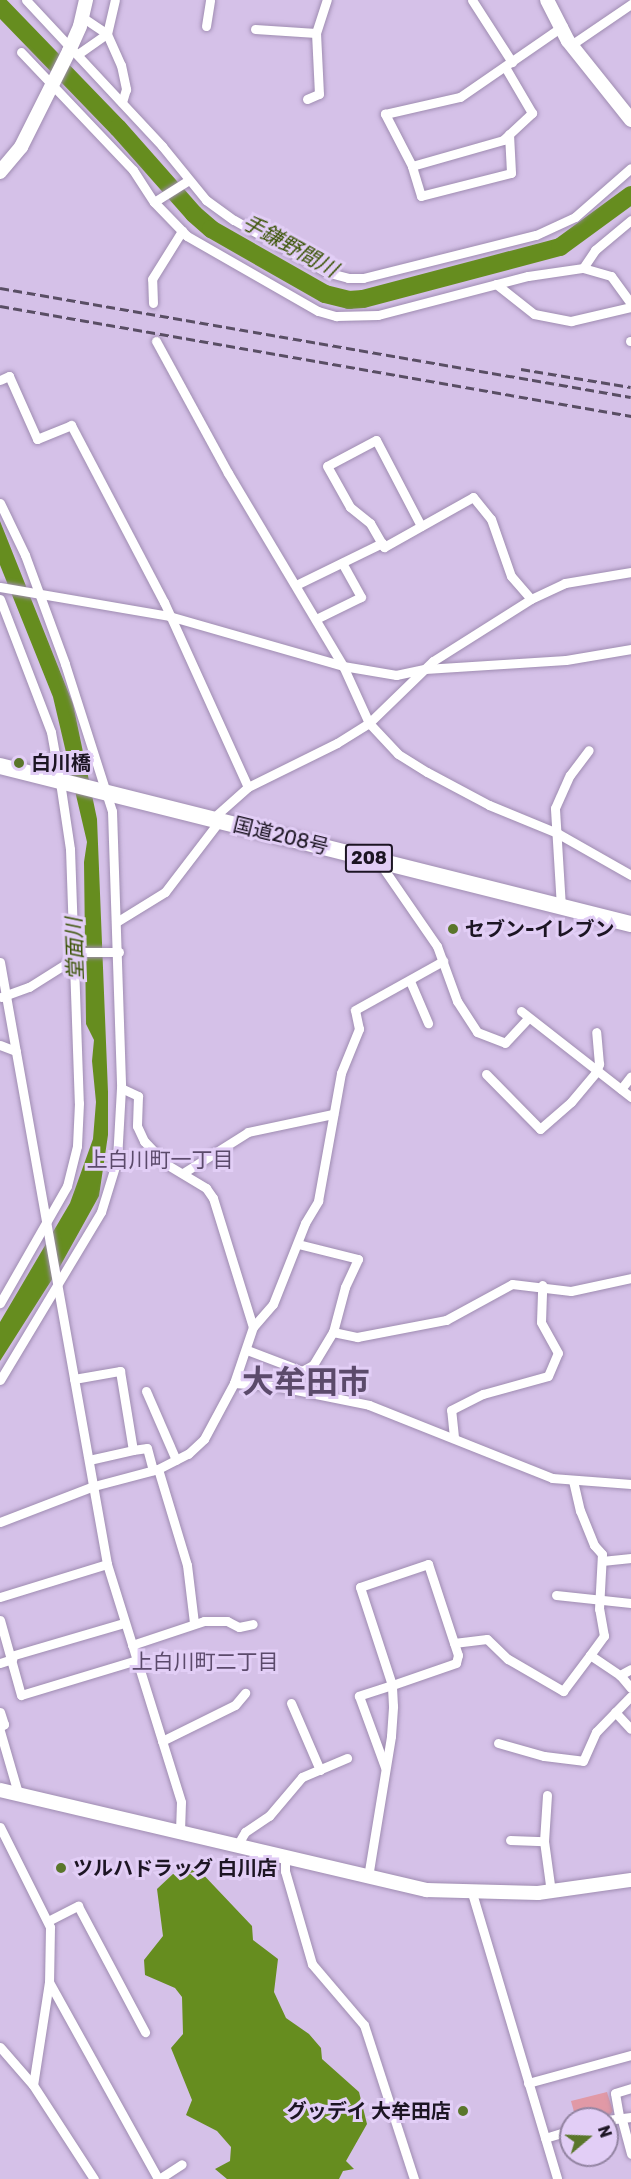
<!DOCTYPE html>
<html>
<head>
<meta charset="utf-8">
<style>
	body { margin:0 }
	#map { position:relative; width:631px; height:2179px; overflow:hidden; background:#d5c1e8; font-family:Rubik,"Noto Sans JP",sans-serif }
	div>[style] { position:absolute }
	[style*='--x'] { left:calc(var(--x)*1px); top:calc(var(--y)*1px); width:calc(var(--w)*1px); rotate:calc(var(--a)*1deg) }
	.green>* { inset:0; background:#e199a6 }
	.water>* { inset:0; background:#668d1f }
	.river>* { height:18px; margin:-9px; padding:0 9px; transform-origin:9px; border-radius:9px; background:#668d1f }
	.roads { filter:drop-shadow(0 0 2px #9f8cb1) drop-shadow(0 0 2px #9f8cb1) }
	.street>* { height:9px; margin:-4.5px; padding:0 4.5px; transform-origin:4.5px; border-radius:4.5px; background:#fff }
	.secondary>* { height:14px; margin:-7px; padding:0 7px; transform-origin:7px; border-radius:7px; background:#fff }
	.highway>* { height:16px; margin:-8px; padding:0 8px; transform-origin:8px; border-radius:8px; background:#fff }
	.rail>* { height:3px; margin-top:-1.5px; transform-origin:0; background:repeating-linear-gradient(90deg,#594e64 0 9px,transparent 0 13.5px) }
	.dots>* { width:16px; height:16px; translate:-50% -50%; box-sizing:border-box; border:3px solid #e2cef6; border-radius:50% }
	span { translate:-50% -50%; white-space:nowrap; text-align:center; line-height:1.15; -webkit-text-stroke:6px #e2cef6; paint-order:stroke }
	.shield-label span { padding:2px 4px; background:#e2cef6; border:2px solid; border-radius:4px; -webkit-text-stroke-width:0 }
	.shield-label { font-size:18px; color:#1c1523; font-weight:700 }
	.poi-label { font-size:20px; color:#1c1523; font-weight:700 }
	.left { translate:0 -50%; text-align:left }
	.right { translate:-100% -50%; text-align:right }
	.street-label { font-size:20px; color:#1c1523 }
	.water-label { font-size:21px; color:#3a5305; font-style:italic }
	.neighbourhood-label { font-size:21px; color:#5b4a6b }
	.town-label { font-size:32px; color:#5b4a6b; font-weight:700 }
	.north { position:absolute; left:559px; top:2107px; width:60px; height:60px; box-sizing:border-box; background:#e2cef6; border:2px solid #9384a2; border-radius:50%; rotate:71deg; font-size:16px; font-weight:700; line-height:24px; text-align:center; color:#1c1523 }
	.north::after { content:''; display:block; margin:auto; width:21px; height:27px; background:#5a762b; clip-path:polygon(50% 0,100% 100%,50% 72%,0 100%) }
</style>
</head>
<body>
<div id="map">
	<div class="green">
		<div style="clip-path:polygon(607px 2092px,613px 2111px,610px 2115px,576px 2119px,571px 2101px)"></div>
	</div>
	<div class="water">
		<div style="clip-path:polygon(0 521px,73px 704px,97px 819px,108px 1092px,108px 1135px,99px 1196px,58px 1270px,0 1361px,0 1322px,70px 1203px,93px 1139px,96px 1102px,92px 1061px,94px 1040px,86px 1024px,84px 862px,87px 842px,53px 697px,0 565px)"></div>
		<div style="clip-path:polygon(198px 1869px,252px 1926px,253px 1940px,278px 1959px,274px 1992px,286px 2018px,309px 2034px,321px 2048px,322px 2059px,359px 2092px,367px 2124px,346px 2161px,354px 2169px,343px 2171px,339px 2179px,227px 2179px,215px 2169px,230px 2161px,231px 2147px,217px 2131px,186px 2115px,192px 2100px,171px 2048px,183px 2034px,182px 1997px,175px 1988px,145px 1975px,144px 1960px,163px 1936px,157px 1889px,174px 1873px)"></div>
	</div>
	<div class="river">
		<div style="--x:0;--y:6;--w:170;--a:46"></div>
		<div style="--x:118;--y:128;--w:115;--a:48.5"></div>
		<div style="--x:194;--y:214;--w:23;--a:41"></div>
		<div style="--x:211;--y:229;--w:131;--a:29.7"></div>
		<div style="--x:325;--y:294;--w:25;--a:14"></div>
		<div style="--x:349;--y:300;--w:14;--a:-4"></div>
		<div style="--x:363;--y:299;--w:204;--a:-14.8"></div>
		<div style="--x:560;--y:247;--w:88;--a:-36.2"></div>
	</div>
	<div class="roads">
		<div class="street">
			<div style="--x:26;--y:0;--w:200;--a:47"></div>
			<div style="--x:162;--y:146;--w:70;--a:50.8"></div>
			<div style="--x:206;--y:200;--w:34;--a:36"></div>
			<div style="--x:234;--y:220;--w:106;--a:29.5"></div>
			<div style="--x:326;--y:272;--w:23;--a:15"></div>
			<div style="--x:348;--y:278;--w:15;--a:0"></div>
			<div style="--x:363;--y:278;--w:178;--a:-14"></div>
			<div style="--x:536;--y:235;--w:43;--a:-24.8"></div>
			<div style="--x:575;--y:217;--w:74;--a:-41.2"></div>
			<div style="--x:472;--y:0;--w:74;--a:57.2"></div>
			<div style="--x:82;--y:17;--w:30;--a:34"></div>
			<div style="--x:107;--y:34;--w:34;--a:66"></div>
			<div style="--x:121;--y:65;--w:25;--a:78"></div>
			<div style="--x:126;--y:89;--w:14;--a:107"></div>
			<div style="--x:206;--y:26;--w:26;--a:-81"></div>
			<div style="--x:255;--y:29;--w:61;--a:3.8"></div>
			<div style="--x:571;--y:45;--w:73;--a:-34.3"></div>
			<div style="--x:21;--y:52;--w:163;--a:46.5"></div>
			<div style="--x:133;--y:170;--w:38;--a:57"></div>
			<div style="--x:154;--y:202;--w:47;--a:45.9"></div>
			<div style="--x:187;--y:236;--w:151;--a:29.8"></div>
			<div style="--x:318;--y:311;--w:19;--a:16"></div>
			<div style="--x:336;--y:316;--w:42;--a:-1.4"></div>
			<div style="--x:378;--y:315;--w:155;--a:-14.6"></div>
			<div style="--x:528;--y:276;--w:56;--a:-8.3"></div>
			<div style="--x:583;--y:268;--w:29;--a:16"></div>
			<div style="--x:611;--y:276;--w:34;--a:54"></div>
			<div style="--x:78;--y:54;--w:35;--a:-35"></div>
			<div style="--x:107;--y:34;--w:35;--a:-77"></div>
			<div style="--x:307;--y:99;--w:13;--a:-23"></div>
			<div style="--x:319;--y:94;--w:61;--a:-92.8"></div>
			<div style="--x:316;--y:33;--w:35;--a:-72"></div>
			<div style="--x:509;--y:134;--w:39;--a:87"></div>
			<div style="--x:511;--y:173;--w:93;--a:165.7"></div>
			<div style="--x:421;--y:196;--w:31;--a:-107"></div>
			<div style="--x:412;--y:166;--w:59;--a:-117.4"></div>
			<div style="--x:385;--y:114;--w:77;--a:-12.8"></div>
			<div style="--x:460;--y:97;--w:125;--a:-34.6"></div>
			<div style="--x:412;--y:166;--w:95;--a:-15.9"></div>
			<div style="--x:503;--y:140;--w:40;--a:-43"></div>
			<div style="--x:532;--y:113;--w:53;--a:-120.4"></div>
			<div style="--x:154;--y:202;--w:41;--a:-32.2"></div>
			<div style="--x:583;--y:268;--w:22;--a:-56"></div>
			<div style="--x:595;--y:250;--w:47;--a:-39.8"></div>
			<div style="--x:496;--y:284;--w:48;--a:38.3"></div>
			<div style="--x:534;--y:314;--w:38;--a:11"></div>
			<div style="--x:571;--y:321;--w:62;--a:-13.1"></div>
			<div style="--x:153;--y:303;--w:24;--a:-92"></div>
			<div style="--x:152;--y:279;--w:57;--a:-58"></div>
			<div style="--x:156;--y:341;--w:150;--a:61.4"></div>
			<div style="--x:228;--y:473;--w:225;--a:59.2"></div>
			<div style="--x:343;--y:666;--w:63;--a:65.5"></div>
			<div style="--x:369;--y:723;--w:42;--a:46.9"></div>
			<div style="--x:398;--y:754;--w:34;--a:32"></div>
			<div style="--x:427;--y:772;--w:70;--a:28"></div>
			<div style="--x:489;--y:805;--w:74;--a:22.4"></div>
			<div style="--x:557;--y:833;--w:85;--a:29.6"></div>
			<div style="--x:630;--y:341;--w:1;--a:0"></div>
			<div style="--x:0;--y:380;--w:10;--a:-24"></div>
			<div style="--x:9;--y:376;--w:69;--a:66"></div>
			<div style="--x:37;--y:439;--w:37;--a:-22"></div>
			<div style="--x:71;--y:425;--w:200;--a:62.3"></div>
			<div style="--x:164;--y:602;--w:203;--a:65.6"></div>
			<div style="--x:0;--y:503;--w:58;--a:64.3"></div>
			<div style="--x:25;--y:555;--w:116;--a:69.8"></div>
			<div style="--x:65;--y:664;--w:154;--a:72.3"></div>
			<div style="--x:112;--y:811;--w:277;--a:88.1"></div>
			<div style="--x:121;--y:1088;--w:72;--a:93.2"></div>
			<div style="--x:117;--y:1160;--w:54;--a:107.1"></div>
			<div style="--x:101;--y:1212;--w:196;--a:121"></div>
			<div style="--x:421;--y:526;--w:97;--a:-117.6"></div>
			<div style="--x:376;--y:440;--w:55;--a:152"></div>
			<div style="--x:327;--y:466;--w:47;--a:60.7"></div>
			<div style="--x:350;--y:507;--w:26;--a:39"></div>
			<div style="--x:370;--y:523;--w:28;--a:60"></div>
			<div style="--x:384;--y:547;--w:102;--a:-29.3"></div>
			<div style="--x:473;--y:497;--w:28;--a:51"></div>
			<div style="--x:491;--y:519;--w:60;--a:70.7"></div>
			<div style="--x:511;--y:576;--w:30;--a:49"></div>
			<div style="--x:296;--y:585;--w:96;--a:-26"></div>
			<div style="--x:0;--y:587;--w:171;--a:9.7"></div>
			<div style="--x:169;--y:616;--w:181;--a:16"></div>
			<div style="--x:343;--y:666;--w:54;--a:9.6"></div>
			<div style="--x:396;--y:675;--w:30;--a:-12"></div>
			<div style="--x:425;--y:669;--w:141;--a:-3.7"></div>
			<div style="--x:566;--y:660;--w:66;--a:-9.6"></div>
			<div style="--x:0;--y:599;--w:142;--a:69"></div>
			<div style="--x:51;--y:732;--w:51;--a:79.8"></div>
			<div style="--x:60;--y:782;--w:68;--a:81.5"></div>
			<div style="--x:70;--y:849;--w:254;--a:88"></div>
			<div style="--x:79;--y:1103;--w:43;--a:92.7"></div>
			<div style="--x:77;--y:1146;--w:41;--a:104"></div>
			<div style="--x:67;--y:1186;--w:135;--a:119.8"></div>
			<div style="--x:316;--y:619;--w:50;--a:-26.1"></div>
			<div style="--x:361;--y:597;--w:39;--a:-119"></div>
			<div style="--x:212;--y:819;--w:48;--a:-41.6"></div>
			<div style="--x:248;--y:787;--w:99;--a:-26.3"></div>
			<div style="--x:337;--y:743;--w:38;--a:-32"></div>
			<div style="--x:369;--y:723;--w:89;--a:-44.1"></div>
			<div style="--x:433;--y:661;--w:116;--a:-32.3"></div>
			<div style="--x:531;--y:599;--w:38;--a:-25"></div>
			<div style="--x:565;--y:583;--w:67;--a:-9.5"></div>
			<div style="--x:379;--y:862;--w:102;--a:55.4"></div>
			<div style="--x:437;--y:946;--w:59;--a:70"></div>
			<div style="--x:457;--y:1001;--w:37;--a:57"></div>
			<div style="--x:477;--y:1032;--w:30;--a:21"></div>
			<div style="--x:505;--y:1043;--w:34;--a:-47"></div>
			<div style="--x:561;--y:907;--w:99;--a:-93.5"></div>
			<div style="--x:555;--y:808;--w:36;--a:-66"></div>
			<div style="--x:570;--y:775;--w:31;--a:-53"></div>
			<div style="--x:118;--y:921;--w:55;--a:-31.7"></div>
			<div style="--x:165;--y:892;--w:91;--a:-52.6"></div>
			<div style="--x:74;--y:952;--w:45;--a:0"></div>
			<div style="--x:0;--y:962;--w:611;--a:79.92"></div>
			<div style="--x:107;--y:1564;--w:249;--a:72.7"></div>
			<div style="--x:181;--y:1802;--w:29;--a:92"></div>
			<div style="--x:410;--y:981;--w:46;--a:66.8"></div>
			<div style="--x:1;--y:997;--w:30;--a:-20"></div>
			<div style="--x:29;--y:987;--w:45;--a:-32.3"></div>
			<div style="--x:67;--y:963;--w:13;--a:-58"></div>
			<div style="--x:521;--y:1011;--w:140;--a:38"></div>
			<div style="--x:0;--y:1045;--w:17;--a:21"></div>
			<div style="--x:486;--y:1074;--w:77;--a:45.5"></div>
			<div style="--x:540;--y:1129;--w:41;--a:-41.1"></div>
			<div style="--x:571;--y:1102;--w:39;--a:-50"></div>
			<div style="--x:596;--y:1072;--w:9;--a:-69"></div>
			<div style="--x:599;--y:1064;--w:32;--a:-95"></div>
			<div style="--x:121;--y:1088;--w:19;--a:25"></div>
			<div style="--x:138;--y:1096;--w:30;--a:92"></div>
			<div style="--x:137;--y:1126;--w:17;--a:65"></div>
			<div style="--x:144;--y:1141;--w:32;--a:46"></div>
			<div style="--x:166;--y:1164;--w:47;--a:31"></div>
			<div style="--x:206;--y:1188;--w:12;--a:55"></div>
			<div style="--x:213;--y:1198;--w:135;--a:72.8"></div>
			<div style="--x:621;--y:1089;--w:16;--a:-52"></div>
			<div style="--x:183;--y:1173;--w:77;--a:-32.2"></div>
			<div style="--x:248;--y:1132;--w:87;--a:-12"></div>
			<div style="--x:298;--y:1244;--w:62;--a:14"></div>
			<div style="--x:358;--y:1259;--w:31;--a:115"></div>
			<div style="--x:345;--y:1287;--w:47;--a:104.9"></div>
			<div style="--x:247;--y:1350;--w:59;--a:20.9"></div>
			<div style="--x:302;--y:1371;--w:13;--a:-29"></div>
			<div style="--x:313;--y:1365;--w:39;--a:-59"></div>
			<div style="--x:333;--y:1332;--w:25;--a:12"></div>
			<div style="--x:357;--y:1337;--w:91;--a:-10.8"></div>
			<div style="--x:446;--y:1320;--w:75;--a:-28.6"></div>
			<div style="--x:512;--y:1284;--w:59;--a:6.8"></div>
			<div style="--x:571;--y:1291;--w:61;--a:-12.2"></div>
			<div style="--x:74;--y:1379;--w:47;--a:-9.9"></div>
			<div style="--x:120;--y:1371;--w:80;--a:80.7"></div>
			<div style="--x:133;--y:1450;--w:14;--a:-8"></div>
			<div style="--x:147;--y:1448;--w:23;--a:75"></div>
			<div style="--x:234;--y:1383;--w:42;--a:4.1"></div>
			<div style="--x:276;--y:1386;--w:95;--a:11.5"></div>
			<div style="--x:369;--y:1405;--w:197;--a:21.7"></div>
			<div style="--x:552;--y:1478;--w:79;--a:4.3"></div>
			<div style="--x:146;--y:1391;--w:75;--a:66.5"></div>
			<div style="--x:454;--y:1437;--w:27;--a:-96"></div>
			<div style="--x:451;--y:1410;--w:36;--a:-27"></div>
			<div style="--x:483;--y:1394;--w:67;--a:-15.5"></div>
			<div style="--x:548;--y:1376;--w:25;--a:-67"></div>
			<div style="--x:558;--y:1353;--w:35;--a:-119"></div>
			<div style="--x:541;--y:1322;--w:37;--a:-88"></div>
			<div style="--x:89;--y:1460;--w:45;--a:-12.8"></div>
			<div style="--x:158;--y:1469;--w:100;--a:73.2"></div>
			<div style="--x:187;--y:1565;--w:58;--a:83.1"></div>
			<div style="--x:0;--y:1522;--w:101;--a:-21"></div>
			<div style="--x:94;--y:1486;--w:66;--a:-14.9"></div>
			<div style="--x:158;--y:1469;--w:34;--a:-27"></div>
			<div style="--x:188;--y:1454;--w:22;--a:-43"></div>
			<div style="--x:204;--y:1439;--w:64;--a:-61.8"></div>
			<div style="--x:234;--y:1383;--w:59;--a:-71.3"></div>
			<div style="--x:253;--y:1327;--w:30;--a:-49"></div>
			<div style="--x:273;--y:1304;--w:87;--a:-68.4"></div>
			<div style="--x:305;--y:1223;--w:26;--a:-59"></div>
			<div style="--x:318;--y:1201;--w:130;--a:-79.8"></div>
			<div style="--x:341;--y:1073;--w:48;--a:-67.8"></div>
			<div style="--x:359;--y:1029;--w:19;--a:-102"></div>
			<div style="--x:355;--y:1010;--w:101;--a:-29.1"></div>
			<div style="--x:602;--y:1561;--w:29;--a:-6"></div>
			<div style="--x:556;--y:1595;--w:75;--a:6.1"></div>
			<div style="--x:0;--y:1597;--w:112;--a:-17.1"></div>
			<div style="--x:0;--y:1620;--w:78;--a:74.4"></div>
			<div style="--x:21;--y:1695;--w:121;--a:-16.8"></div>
			<div style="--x:454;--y:1643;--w:33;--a:-7"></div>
			<div style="--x:487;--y:1639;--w:29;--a:44"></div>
			<div style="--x:508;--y:1659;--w:64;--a:30.2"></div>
			<div style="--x:563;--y:1691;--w:45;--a:-53.1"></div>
			<div style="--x:590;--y:1655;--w:24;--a:-54"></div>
			<div style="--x:604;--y:1636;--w:27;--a:-100"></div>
			<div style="--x:599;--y:1609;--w:55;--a:-86.9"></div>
			<div style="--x:602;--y:1554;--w:12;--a:-132"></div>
			<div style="--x:594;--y:1545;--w:37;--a:-112"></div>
			<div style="--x:580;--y:1511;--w:31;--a:-103"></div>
			<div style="--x:132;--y:1645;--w:76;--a:-18.4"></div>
			<div style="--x:204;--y:1621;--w:23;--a:0"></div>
			<div style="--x:227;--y:1621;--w:13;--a:27"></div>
			<div style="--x:239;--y:1627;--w:14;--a:-12"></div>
			<div style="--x:590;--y:1655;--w:36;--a:34"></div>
			<div style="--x:11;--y:1656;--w:118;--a:-16.3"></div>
			<div style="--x:0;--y:1663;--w:13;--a:-18"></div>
			<div style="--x:631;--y:1669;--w:13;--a:151"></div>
			<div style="--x:620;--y:1675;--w:17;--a:50"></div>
			<div style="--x:291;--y:1703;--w:73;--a:66.6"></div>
			<div style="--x:0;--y:1712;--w:13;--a:72"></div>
			<div style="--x:4;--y:1724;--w:5;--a:143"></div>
			<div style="--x:615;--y:1712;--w:23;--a:47"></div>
			<div style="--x:0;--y:1731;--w:65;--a:73.8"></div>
			<div style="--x:162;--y:1741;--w:81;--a:-26.3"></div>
			<div style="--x:235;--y:1705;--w:16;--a:-50"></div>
			<div style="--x:498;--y:1743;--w:48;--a:15.8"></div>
			<div style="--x:544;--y:1756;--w:39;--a:7"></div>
			<div style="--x:583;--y:1761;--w:32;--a:-66"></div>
			<div style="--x:596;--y:1732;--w:50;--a:-45.8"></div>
			<div style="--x:547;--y:1795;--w:46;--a:93.7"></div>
			<div style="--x:544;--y:1841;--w:51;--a:82.2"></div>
			<div style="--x:0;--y:1827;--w:112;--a:63.4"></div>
			<div style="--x:50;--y:1927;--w:55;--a:91"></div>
			<div style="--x:49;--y:1982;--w:104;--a:98.8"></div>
			<div style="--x:510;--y:1840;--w:34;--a:2"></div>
			<div style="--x:238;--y:1844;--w:14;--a:-60"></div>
			<div style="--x:245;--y:1832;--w:29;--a:-34"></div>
			<div style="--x:269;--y:1816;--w:51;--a:-49.8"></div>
			<div style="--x:302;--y:1777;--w:49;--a:-22.9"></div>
			<div style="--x:285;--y:1856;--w:15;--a:90"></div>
			<div style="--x:285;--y:1871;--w:97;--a:73.8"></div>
			<div style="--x:312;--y:1964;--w:80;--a:49.6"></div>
			<div style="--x:364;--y:2025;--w:162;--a:72"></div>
			<div style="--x:368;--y:1877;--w:143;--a:-80.7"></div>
			<div style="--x:391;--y:1736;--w:30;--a:-86"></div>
			<div style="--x:393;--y:1706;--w:21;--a:-93"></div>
			<div style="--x:392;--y:1685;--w:103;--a:-108.1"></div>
			<div style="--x:360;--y:1587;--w:72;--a:-18.7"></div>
			<div style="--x:428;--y:1564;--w:96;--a:71.8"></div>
			<div style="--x:458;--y:1655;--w:8;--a:104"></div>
			<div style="--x:456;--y:1663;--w:68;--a:161"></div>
			<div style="--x:392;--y:1685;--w:35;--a:162"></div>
			<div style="--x:359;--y:1696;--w:76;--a:69.9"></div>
			<div style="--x:472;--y:1893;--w:298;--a:73.4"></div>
			<div style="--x:48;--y:1921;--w:34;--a:-27"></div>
			<div style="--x:78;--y:1906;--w:143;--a:62"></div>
			<div style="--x:49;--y:1982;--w:225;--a:61"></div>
			<div style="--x:0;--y:2047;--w:50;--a:49"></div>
			<div style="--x:33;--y:2085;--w:112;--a:57"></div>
			<div style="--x:528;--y:2083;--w:107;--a:-15.2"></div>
			<div style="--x:619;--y:2116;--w:23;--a:-100"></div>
			<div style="--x:615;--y:2093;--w:17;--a:-17"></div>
			<div style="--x:607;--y:2120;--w:24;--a:-7"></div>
			<div style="--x:622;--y:2120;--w:35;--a:75"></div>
			<div style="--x:545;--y:2138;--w:27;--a:-17"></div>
			<div style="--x:159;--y:2179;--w:27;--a:-33"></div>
		</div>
		<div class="secondary">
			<div style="--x:547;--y:0;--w:46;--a:62.9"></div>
			<div style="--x:568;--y:41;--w:101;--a:51.4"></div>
			<div style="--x:0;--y:172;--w:33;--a:-50"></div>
			<div style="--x:21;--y:147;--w:107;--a:-63.4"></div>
			<div style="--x:69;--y:51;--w:27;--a:-66"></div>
			<div style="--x:80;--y:26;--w:27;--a:-77"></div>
			<div style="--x:0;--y:1790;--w:438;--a:13.2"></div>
			<div style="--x:426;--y:1890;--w:112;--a:1.5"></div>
			<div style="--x:538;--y:1893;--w:94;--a:-8"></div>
		</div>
		<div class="highway">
			<div style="--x:0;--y:766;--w:650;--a:14.06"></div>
		</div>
	</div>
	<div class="rail">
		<div style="--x:0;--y:288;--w:640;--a:9.8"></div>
		<div style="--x:0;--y:306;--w:641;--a:9.89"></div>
		<div style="--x:521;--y:369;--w:111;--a:9.3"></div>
	</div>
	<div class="dots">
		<div style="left:19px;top:763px;background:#5a762b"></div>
		<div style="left:453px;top:929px;background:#5a762b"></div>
		<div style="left:61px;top:1868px;background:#5a762b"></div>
		<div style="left:463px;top:2111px;background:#5a762b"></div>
	</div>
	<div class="shield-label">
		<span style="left:369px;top:858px">208</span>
	</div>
	<div class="poi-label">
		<span class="left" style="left:31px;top:763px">白川橋</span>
		<span class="left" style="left:465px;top:929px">セブン-イレブン</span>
		<span class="left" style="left:73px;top:1868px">ツルハドラッグ 白川店</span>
		<span class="right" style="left:451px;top:2111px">グッデイ 大牟田店</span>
	</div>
	<div class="street-label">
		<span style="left:281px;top:836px;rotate:14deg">国道208号</span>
	</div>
	<div class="water-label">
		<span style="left:290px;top:246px;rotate:29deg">手鎌野間川</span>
		<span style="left:75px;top:949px;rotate:-92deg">堂面川</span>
	</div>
	<div class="neighbourhood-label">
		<span style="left:160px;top:1160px">上白川町一丁目</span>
		<span style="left:205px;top:1662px">上白川町二丁目</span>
	</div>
	<div class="town-label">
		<span style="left:306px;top:1382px">大牟田市</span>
	</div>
	<div class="north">N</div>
</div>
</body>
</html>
